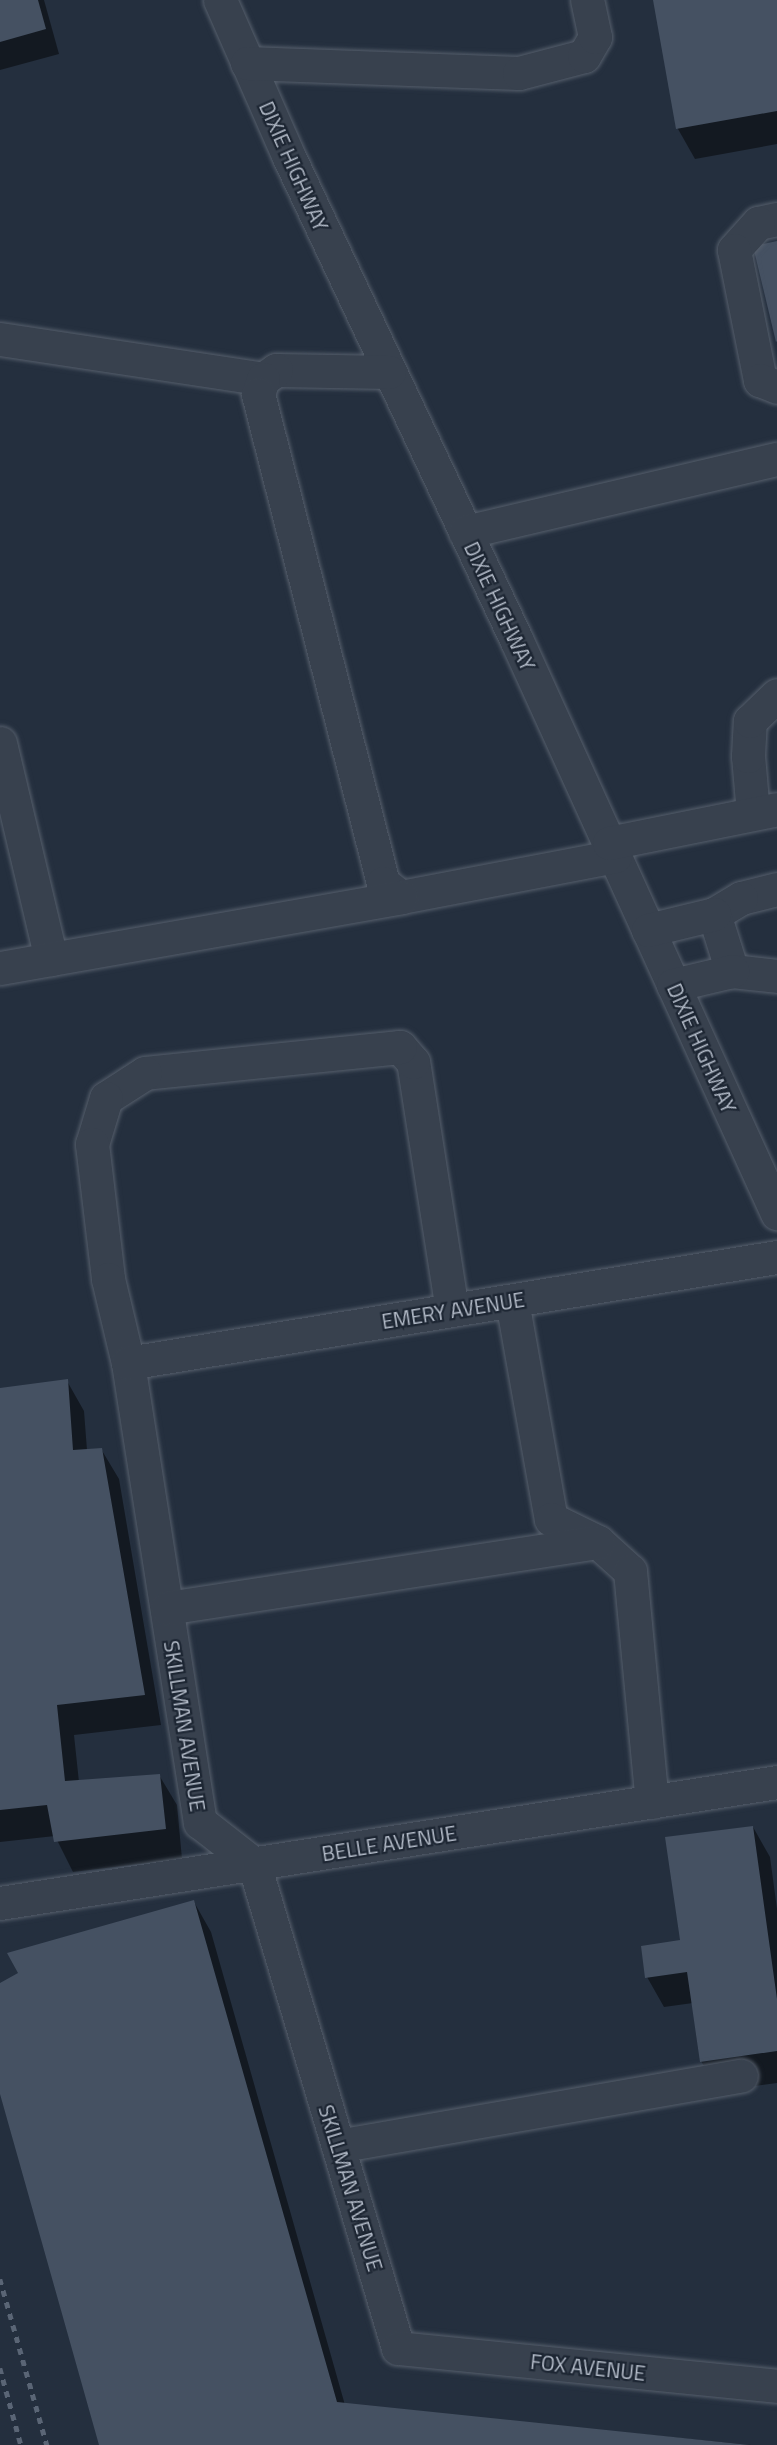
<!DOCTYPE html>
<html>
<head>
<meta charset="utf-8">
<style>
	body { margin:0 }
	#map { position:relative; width:777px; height:2445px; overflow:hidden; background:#242f3e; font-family:"Titillium Web",sans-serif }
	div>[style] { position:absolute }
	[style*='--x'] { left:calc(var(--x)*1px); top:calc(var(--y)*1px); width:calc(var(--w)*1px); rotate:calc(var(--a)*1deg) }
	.shadow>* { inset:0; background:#0007 }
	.building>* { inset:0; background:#455162 }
	.roads { filter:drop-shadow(0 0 2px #565f6c) drop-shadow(0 0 2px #565f6c) }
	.minor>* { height:33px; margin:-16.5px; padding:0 16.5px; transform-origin:16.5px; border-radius:16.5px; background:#38414e }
	.rail>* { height:4.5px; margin-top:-2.25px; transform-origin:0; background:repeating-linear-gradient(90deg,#5a6575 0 6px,transparent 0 12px) }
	span { translate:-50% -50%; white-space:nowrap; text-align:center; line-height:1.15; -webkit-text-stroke:4.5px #1d2633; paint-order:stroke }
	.street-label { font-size:21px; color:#b4bcc9 }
</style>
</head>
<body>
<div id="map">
	<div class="shadow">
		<div style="clip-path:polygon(0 0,44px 0,59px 54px,0 70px)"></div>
		<div style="clip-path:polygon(654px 0,777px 0,777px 144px,695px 159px,678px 129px)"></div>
		<div style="clip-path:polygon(67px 1381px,84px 1411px,87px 1450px,101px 1449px,119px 1479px,161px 1725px,74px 1735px,79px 1782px,159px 1775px,177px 1805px,182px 1859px,73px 1872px,55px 1836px,0 1842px,0 1389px)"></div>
		<div style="clip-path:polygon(753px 1827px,770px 1857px,777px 1909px,777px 2083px,718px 2091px,701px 2061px,693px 2003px,664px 2007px,647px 1977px,681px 1942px)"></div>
		<div style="clip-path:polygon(194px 1902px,211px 1932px,345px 2405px,751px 2445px,101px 2445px,0 2088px,0 1984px)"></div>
	</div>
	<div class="building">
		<div style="clip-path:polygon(0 0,38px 0,46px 29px,0 42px)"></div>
		<div style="clip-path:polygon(653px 0,777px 0,777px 111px,676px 129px)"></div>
		<div style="clip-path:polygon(777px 241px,777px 341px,776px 342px,753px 246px)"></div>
		<div style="clip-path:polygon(68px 1379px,73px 1450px,102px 1448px,145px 1695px,57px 1705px,65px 1781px,160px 1774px,166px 1829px,54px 1842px,47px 1805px,0 1810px,0 1388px)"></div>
		<div style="clip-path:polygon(753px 1826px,777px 1999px,777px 2051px,700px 2062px,687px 1972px,645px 1978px,641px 1946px,680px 1940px,665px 1837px)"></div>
		<div style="clip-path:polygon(194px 1900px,337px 2402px,750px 2445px,99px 2445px,0 2094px,0 1983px,18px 1973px,7px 1953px)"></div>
	</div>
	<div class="roads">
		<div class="minor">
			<div style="--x:220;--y:0;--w:169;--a:66.3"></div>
			<div style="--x:288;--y:155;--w:535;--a:64.78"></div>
			<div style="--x:516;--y:639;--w:631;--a:65.55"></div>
			<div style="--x:247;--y:63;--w:272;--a:2.1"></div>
			<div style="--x:519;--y:73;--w:67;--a:-14.7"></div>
			<div style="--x:584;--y:56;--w:22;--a:-60"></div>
			<div style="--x:595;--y:37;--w:38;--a:-102"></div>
			<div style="--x:777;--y:219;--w:19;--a:168"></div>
			<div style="--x:758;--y:223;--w:36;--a:132"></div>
			<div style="--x:734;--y:250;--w:133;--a:78.7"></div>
			<div style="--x:760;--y:380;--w:18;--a:22"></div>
			<div style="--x:0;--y:339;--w:266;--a:8.6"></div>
			<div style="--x:389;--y:372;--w:113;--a:-179"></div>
			<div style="--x:276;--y:370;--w:16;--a:145"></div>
			<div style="--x:263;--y:379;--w:16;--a:108"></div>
			<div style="--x:258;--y:394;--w:505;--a:75.66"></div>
			<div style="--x:383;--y:883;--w:23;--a:38"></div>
			<div style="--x:401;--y:897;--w:218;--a:-10.8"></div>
			<div style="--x:465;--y:532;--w:320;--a:-13.2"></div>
			<div style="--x:0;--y:743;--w:222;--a:76.7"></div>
			<div style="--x:753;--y:813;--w:57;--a:-95"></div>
			<div style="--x:748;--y:756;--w:35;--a:-87"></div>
			<div style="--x:750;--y:721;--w:37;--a:-44"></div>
			<div style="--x:609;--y:843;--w:171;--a:-11.4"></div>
			<div style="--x:777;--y:889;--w:37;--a:166"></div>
			<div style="--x:741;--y:898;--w:31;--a:149"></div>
			<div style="--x:714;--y:914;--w:60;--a:72.5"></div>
			<div style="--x:732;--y:971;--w:45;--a:6.3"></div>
			<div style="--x:648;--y:930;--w:68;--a:-13.6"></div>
			<div style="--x:0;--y:968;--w:407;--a:-10"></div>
			<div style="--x:673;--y:985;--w:61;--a:-13.3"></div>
			<div style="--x:512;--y:1301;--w:221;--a:79.9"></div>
			<div style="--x:551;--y:1519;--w:52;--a:26.1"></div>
			<div style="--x:598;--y:1542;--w:43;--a:42.2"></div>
			<div style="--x:630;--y:1571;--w:232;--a:84.6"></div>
			<div style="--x:452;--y:1310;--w:251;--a:-98.9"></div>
			<div style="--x:413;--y:1062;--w:20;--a:-131"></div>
			<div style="--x:400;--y:1047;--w:256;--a:174.2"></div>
			<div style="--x:145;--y:1073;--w:46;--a:147.3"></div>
			<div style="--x:106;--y:1098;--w:48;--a:106.9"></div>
			<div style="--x:92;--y:1144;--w:136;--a:83.2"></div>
			<div style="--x:108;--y:1279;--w:86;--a:76.6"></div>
			<div style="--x:128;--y:1363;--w:465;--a:81.1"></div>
			<div style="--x:200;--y:1822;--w:68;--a:37.9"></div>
			<div style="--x:254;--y:1864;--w:505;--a:73.43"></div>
			<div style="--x:398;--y:2348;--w:381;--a:5.7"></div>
			<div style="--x:128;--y:1363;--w:658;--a:-9.28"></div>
			<div style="--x:167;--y:1608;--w:436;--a:-8.7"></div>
			<div style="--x:0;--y:1903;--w:786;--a:-8.85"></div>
			<div style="--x:338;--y:2146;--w:409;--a:-9.9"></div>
		</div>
	</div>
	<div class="rail">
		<div style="--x:0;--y:2279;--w:173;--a:74.2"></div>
		<div style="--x:0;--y:2368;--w:80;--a:74.7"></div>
	</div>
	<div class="street-label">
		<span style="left:294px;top:166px;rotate:66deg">DIXIE HIGHWAY</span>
		<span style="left:500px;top:606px;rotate:65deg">DIXIE HIGHWAY</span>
		<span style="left:702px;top:1048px;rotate:66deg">DIXIE HIGHWAY</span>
		<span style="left:453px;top:1310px;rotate:-9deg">EMERY AVENUE</span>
		<span style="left:185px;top:1726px;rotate:81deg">SKILLMAN AVENUE</span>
		<span style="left:389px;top:1843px;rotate:-9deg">BELLE AVENUE</span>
		<span style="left:351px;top:2188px;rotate:73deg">SKILLMAN AVENUE</span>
		<span style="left:588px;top:2367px;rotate:6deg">FOX AVENUE</span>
	</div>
</div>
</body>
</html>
